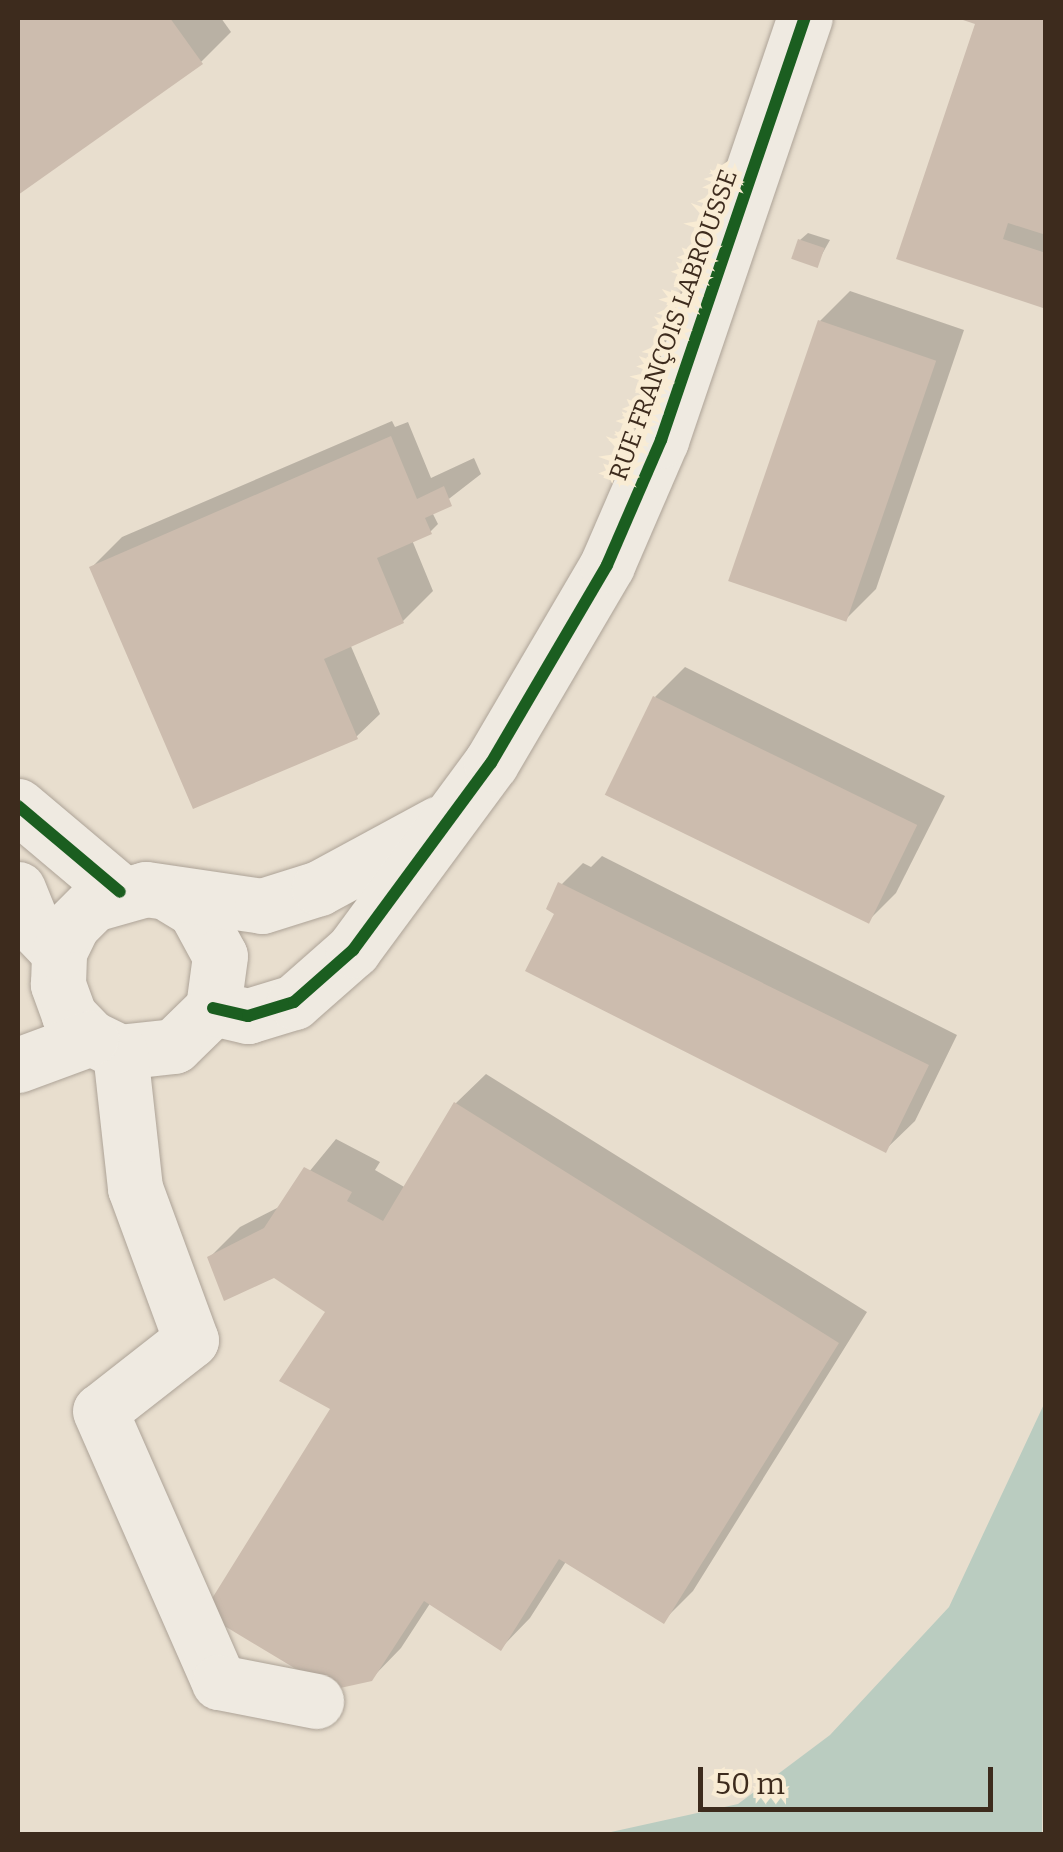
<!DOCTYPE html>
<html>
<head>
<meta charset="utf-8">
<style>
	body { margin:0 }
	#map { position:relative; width:1063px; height:1852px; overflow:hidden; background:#e8dece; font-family:Bitter,serif }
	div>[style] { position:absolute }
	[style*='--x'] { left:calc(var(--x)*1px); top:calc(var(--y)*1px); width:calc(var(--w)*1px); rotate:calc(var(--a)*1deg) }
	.water>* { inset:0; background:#baccc0 }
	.shadow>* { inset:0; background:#0003 }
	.building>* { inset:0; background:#ccbcae; transform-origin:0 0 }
	.roads { filter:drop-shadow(0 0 2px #ada397) drop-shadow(0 0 2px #ada397) }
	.minor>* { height:55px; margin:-27.5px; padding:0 27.5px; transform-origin:27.5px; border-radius:27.5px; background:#efeae1 }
	.cycleway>* { height:12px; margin:-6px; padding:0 6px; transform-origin:6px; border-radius:6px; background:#1b5e20 }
	span { translate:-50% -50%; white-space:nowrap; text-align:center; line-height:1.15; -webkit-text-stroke:9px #f9ecd4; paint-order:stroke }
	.street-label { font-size:25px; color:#3d2b1d }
	.frame { position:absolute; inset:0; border:20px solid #3d2b1d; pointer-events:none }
	.scale { position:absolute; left:698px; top:1767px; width:295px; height:45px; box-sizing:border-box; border:5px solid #3d2b1d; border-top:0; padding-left:12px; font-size:30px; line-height:35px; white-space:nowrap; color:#3d2b1d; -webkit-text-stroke:8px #f9ecd4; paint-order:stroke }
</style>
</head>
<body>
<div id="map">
	<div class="water">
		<div style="clip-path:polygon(1045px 1402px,1042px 1834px,602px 1834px,738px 1804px,830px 1735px,949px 1607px)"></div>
	</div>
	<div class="shadow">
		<div style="clip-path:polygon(18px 18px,221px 18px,231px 32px,201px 62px,18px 192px)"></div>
		<div style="clip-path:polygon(963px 18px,1046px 18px,1046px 306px,900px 257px,979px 22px)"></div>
		<div style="clip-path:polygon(808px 233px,830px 240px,816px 265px,800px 240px)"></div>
		<div style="clip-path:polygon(850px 291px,964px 330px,876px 589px,846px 619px,820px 321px)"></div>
		<div style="clip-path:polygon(392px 421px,395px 427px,408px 422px,431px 478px,474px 458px,481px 474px,432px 512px,438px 524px,430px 532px,412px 540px,433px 591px,403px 621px,350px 644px,380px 714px,356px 737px,92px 567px,122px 537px)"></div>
		<div style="clip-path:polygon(685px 667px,945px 796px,896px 893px,867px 922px,655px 697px)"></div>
		<div style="clip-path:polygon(602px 856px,957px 1035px,915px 1121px,885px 1150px,557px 913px,560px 886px,583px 863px,591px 867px)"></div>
		<div style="clip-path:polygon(486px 1074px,867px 1312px,693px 1591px,663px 1621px,567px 1560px,530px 1618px,501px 1648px,431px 1602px,401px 1648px,371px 1679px,333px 1408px,329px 1311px,274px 1276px,210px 1257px,240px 1227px,281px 1206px,336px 1139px,380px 1162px,375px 1170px,406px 1188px,456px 1103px)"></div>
	</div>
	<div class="building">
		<div style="clip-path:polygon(18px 18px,170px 18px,203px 64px,18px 195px)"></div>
		<div style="clip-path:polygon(957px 18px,1046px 18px,1046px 235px,1008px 223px,1003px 239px,1046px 253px,1046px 309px,896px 259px,975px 24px)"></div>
		<div style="left:798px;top:239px;width:28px;height:21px;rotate:19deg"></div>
		<div style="left:818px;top:320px;width:125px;height:276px;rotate:19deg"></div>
		<div style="clip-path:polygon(391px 436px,417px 499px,444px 486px,452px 506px,425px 518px,432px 534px,377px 558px,404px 623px,324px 659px,358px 739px,193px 809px,89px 567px)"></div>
		<div style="left:653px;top:696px;width:294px;height:110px;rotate:26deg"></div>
		<div style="clip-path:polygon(558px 882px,929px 1065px,886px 1153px,525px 971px,554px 914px,546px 909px)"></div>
		<div style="clip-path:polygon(454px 1102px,839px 1343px,664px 1624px,559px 1559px,501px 1651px,424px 1601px,372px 1681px,331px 1690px,203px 1613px,330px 1409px,279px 1381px,325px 1312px,274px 1278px,224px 1301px,207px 1257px,264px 1228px,304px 1167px,352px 1192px,347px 1201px,383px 1221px)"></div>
	</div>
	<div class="roads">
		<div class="minor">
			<div style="--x:18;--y:806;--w:133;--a:40.1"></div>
			<div style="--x:18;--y:889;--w:38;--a:68"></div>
			<div style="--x:32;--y:924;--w:39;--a:46"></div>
			<div style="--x:172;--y:896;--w:27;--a:31"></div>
			<div style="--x:195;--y:910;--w:52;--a:61.5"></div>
			<div style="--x:220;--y:956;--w:52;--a:97.7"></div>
			<div style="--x:213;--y:1008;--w:54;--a:135.7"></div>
			<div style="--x:174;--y:1046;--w:54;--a:173.7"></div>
			<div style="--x:120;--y:1052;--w:32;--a:-154"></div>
			<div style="--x:91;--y:1038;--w:32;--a:-134"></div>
			<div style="--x:69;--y:1015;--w:33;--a:-110"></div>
			<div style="--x:58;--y:984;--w:32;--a:-88"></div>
			<div style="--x:59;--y:952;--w:30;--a:-64"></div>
			<div style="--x:72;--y:925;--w:30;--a:-45"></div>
			<div style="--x:93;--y:904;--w:55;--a:-15.8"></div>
			<div style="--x:146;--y:889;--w:117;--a:8.3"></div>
			<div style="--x:262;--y:906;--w:60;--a:-17.5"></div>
			<div style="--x:319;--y:888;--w:136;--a:-28.4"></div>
			<div style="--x:213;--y:1008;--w:36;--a:13"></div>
			<div style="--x:248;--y:1016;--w:48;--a:-16.9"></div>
			<div style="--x:294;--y:1002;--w:79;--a:-41.4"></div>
			<div style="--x:353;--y:950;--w:232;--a:-53.6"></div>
			<div style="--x:491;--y:763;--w:229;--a:-59.6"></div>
			<div style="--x:607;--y:565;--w:136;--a:-66.6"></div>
			<div style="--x:661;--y:440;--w:446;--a:-71.2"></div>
			<div style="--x:120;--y:1052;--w:137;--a:83.7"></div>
			<div style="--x:135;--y:1188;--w:162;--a:69.8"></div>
			<div style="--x:191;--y:1340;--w:115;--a:142"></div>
			<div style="--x:100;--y:1411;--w:296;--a:66.3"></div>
			<div style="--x:219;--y:1682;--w:99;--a:11.1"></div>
			<div style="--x:18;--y:1065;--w:78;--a:-20.3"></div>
		</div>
	</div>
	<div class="cycleway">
		<div style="--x:18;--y:806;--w:133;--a:40.1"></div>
		<div style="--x:213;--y:1008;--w:36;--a:13"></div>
		<div style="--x:248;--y:1016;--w:48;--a:-16.9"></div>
		<div style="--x:294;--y:1002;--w:79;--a:-41.4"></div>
		<div style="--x:353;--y:950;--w:232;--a:-53.6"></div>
		<div style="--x:491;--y:763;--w:229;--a:-59.6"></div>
		<div style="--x:607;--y:565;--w:136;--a:-66.6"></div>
		<div style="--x:661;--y:440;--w:446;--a:-71.2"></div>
	</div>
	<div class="street-label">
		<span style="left:674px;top:325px;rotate:-70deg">RUE FRANÇOIS LABROUSSE</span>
	</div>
	<div class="frame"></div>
	<div class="scale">50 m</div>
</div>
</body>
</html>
